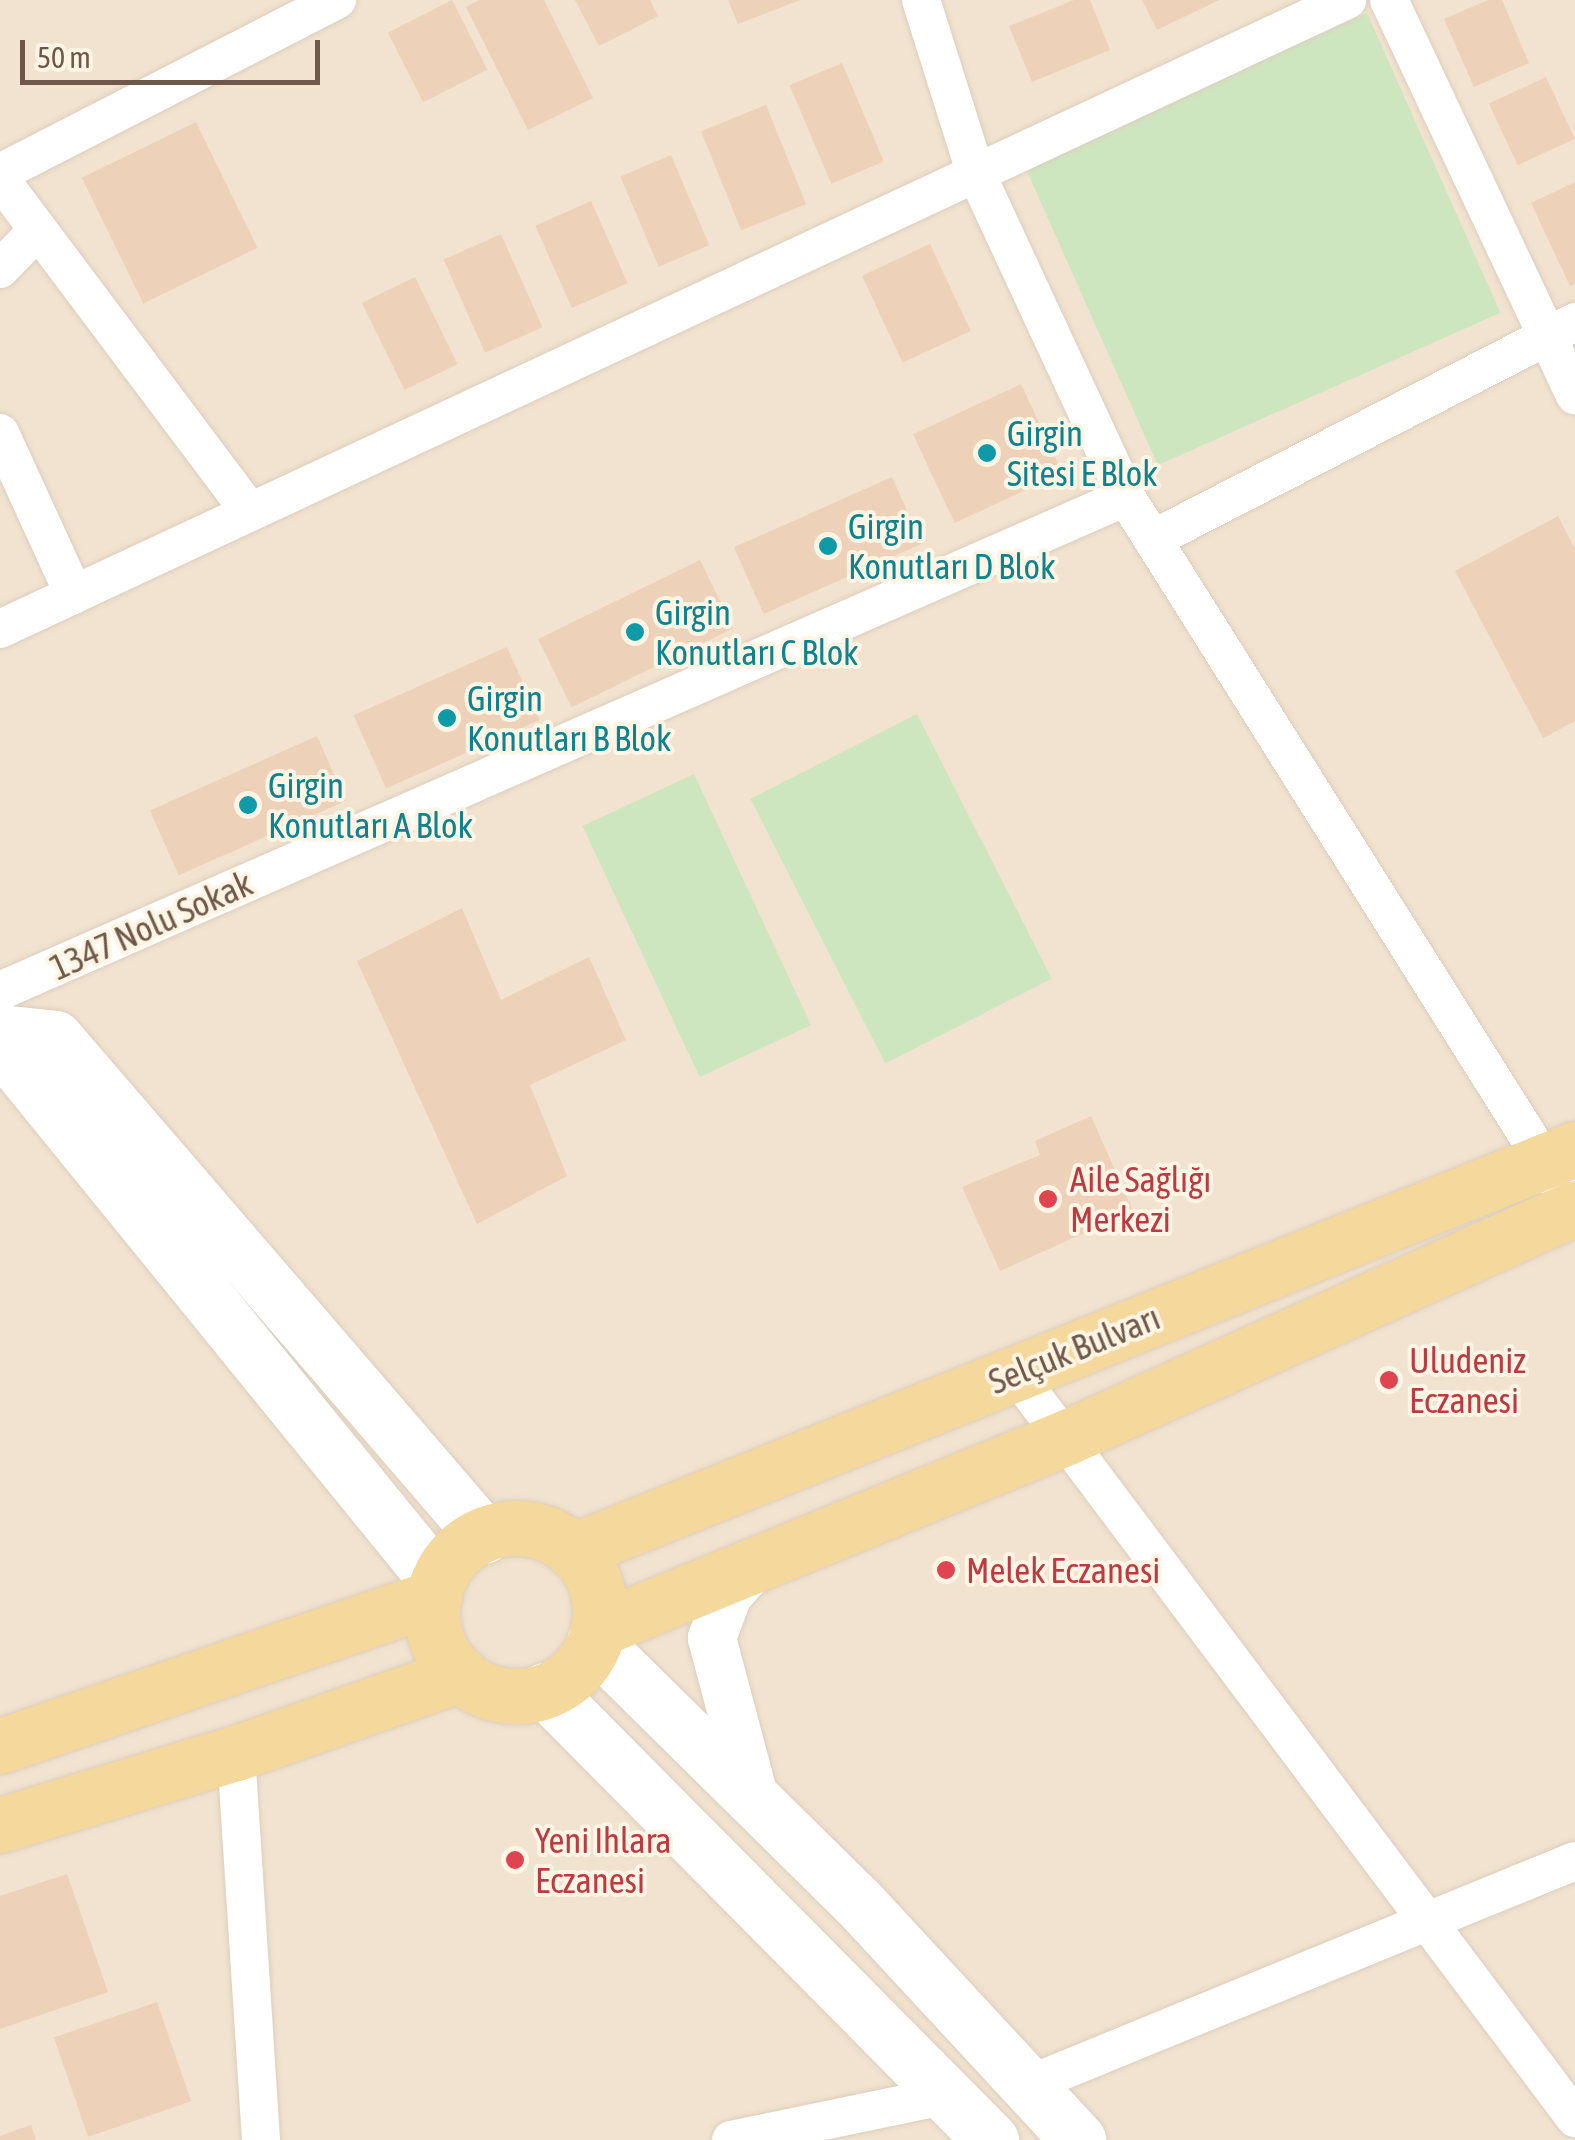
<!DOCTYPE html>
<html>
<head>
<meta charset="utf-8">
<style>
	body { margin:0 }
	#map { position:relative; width:1575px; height:2140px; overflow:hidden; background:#faf1e0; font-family:"Asap Condensed",sans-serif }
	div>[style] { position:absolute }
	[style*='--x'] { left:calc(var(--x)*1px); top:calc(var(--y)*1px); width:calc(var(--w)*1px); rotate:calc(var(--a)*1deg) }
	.residential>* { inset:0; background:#f1e3cf; transform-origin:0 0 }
	.green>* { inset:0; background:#cee6c0; transform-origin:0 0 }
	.building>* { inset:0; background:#eed1b9; transform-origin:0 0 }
	.roads { filter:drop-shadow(0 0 2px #ddcebd) drop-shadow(0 0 2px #ddcebd) }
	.minor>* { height:38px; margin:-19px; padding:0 19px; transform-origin:19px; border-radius:19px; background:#fff }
	.tertiary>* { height:48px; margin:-24px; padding:0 24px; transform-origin:24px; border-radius:24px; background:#fff }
	.secondary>* { height:55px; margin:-27.5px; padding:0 27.5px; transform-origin:27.5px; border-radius:27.5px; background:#fff }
	.primary>* { height:55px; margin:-27.5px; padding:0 27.5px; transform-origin:27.5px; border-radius:27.5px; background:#f5d89b }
	.primary>.ring { margin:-27.5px; padding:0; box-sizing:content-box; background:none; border:55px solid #f5d89b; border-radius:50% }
	.dots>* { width:28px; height:28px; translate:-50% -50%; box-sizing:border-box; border:5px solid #fef5e5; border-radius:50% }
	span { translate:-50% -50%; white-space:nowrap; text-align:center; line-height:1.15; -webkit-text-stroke:8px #fef5e5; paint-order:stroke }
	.culture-label { font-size:35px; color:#0d838f }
	.left { translate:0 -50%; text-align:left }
	.street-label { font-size:35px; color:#6f5849 }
	.health-label { font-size:35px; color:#be3a42 }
	.scale { position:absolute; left:20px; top:40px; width:300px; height:45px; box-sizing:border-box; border:5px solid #6f5849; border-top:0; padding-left:12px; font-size:30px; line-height:35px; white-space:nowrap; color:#6f5849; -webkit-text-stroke:8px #fef5e5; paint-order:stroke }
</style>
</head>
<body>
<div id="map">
	<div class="residential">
		<div style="left:0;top:0;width:1575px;height:2140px"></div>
	</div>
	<div class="green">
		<div style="left:1367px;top:13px;width:328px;height:375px;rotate:66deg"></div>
		<div style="left:917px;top:714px;width:297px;height:187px;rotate:63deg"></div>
		<div style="left:694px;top:774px;width:277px;height:123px;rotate:65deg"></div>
	</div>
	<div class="building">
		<div style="left:452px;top:0;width:78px;height:72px;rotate:63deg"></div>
		<div style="clip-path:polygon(479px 0,544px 0,593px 98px,528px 130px,466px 7px)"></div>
		<div style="clip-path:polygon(575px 0,650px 0,658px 16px,599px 46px)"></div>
		<div style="clip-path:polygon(728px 0,800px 0,738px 24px)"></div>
		<div style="clip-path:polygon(1074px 0,1090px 0,1110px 50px,1032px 82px,1009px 26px)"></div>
		<div style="clip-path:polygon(1142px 0,1219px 0,1157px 30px)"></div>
		<div style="clip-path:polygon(1488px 0,1502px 0,1529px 63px,1474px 87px,1444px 19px)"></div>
		<div style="left:842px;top:63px;width:107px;height:57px;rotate:67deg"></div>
		<div style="left:1546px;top:77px;width:68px;height:63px;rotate:65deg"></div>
		<div style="left:766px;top:105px;width:107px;height:70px;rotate:68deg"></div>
		<div style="left:196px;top:122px;width:140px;height:127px;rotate:64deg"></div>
		<div style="left:671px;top:155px;width:98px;height:55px;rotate:67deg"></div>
		<div style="clip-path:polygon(1575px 182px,1575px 284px,1570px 286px,1531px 203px)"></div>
		<div style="left:591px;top:201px;width:90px;height:61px;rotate:66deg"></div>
		<div style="left:501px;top:234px;width:102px;height:63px;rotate:66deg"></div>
		<div style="left:930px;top:244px;width:96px;height:75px;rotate:65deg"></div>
		<div style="left:415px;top:277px;width:97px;height:59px;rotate:64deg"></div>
		<div style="left:1021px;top:384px;width:98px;height:119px;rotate:65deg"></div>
		<div style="left:892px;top:477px;width:73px;height:173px;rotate:66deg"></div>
		<div style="clip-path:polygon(1558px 516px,1575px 549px,1575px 721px,1543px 738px,1455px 571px)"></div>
		<div style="left:700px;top:560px;width:76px;height:180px;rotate:64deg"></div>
		<div style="left:507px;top:647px;width:80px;height:168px;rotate:66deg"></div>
		<div style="left:317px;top:736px;width:71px;height:183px;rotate:66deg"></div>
		<div style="clip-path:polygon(462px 908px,501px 1000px,589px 957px,626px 1040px,530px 1085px,567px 1176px,477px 1224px,357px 961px)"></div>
		<div style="clip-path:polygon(1091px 1116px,1133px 1211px,1000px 1271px,962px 1187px,1040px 1155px,1035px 1141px)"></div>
		<div style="clip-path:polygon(67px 1874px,108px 1992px,0 2029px,0 1896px)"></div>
		<div style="left:157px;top:2002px;width:105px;height:109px;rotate:71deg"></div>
		<div style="clip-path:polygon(31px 2125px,36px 2140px,0 2140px,0 2136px)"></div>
	</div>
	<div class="roads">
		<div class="minor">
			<div style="--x:921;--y:0;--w:179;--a:72.5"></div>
			<div style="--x:975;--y:171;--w:359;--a:65.1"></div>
			<div style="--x:1126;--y:497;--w:809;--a:57.82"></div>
			<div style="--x:1389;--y:0;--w:437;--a:64.8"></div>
			<div style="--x:0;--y:173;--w:379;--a:-27.2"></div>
			<div style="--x:0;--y:179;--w:416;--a:53.1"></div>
			<div style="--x:0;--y:269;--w:54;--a:-45.7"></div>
			<div style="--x:0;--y:433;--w:178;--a:65.4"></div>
			<div style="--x:1153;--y:539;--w:475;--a:-27.2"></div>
			<div style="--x:0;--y:629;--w:1487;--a:-25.03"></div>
			<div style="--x:0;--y:991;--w:1230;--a:-23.69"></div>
			<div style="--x:1016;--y:1374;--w:931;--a:53.08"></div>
			<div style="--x:236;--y:1753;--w:388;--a:86.3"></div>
			<div style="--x:1023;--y:2087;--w:596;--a:-22.27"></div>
			<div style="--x:731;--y:2140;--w:223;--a:-11.7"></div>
		</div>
		<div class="tertiary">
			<div style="--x:755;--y:1800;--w:168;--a:-104.9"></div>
			<div style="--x:712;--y:1638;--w:46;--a:-69.6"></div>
			<div style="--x:728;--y:1595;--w:40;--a:-48"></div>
		</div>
		<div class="secondary">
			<div style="--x:0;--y:1032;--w:55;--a:6.2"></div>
			<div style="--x:55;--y:1038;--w:657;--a:49.26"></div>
			<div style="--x:0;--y:1044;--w:692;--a:50.86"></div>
			<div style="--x:594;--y:1642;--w:369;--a:44.6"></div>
			<div style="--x:857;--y:1901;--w:326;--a:47.2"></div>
			<div style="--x:545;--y:1690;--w:634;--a:45.26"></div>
		</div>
		<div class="primary">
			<div class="ring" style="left:432px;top:1528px;width:113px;height:113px"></div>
			<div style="--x:573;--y:1551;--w:1080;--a:-21.86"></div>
			<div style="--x:598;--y:1629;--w:507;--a:-22.26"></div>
			<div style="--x:1067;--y:1437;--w:557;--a:-24.27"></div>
			<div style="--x:0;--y:1746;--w:459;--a:-18.9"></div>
			<div style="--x:0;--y:1825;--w:247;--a:-17"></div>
			<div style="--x:236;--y:1753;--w:238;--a:-19.4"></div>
		</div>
	</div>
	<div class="dots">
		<div style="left:987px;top:453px;background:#0f9aa8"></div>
		<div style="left:828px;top:546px;background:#0f9aa8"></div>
		<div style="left:635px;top:632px;background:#0f9aa8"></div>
		<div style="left:447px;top:718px;background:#0f9aa8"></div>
		<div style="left:248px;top:805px;background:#0f9aa8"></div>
		<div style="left:1048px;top:1199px;background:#e0444e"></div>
		<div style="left:1389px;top:1380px;background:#e0444e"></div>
		<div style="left:946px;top:1570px;background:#e0444e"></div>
		<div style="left:515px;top:1860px;background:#e0444e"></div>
	</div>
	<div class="culture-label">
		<span class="left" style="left:1007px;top:453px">Girgin<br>Sitesi E Blok</span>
		<span class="left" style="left:848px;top:546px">Girgin<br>Konutları D Blok</span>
		<span class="left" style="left:655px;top:632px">Girgin<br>Konutları C Blok</span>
		<span class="left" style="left:467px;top:718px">Girgin<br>Konutları B Blok</span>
		<span class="left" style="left:268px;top:805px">Girgin<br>Konutları A Blok</span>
	</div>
	<div class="street-label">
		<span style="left:151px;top:925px;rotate:-24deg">1347 Nolu Sokak</span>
		<span style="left:1074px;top:1349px;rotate:-22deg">Selçuk Bulvarı</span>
	</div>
	<div class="health-label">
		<span class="left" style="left:1070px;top:1199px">Aile Sağlığı<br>Merkezi</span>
		<span class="left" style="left:1409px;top:1380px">Uludeniz<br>Eczanesi</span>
		<span class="left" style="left:966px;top:1570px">Melek Eczanesi</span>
		<span class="left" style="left:535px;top:1860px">Yeni Ihlara<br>Eczanesi</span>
	</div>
	<div class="scale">50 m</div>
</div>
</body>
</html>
